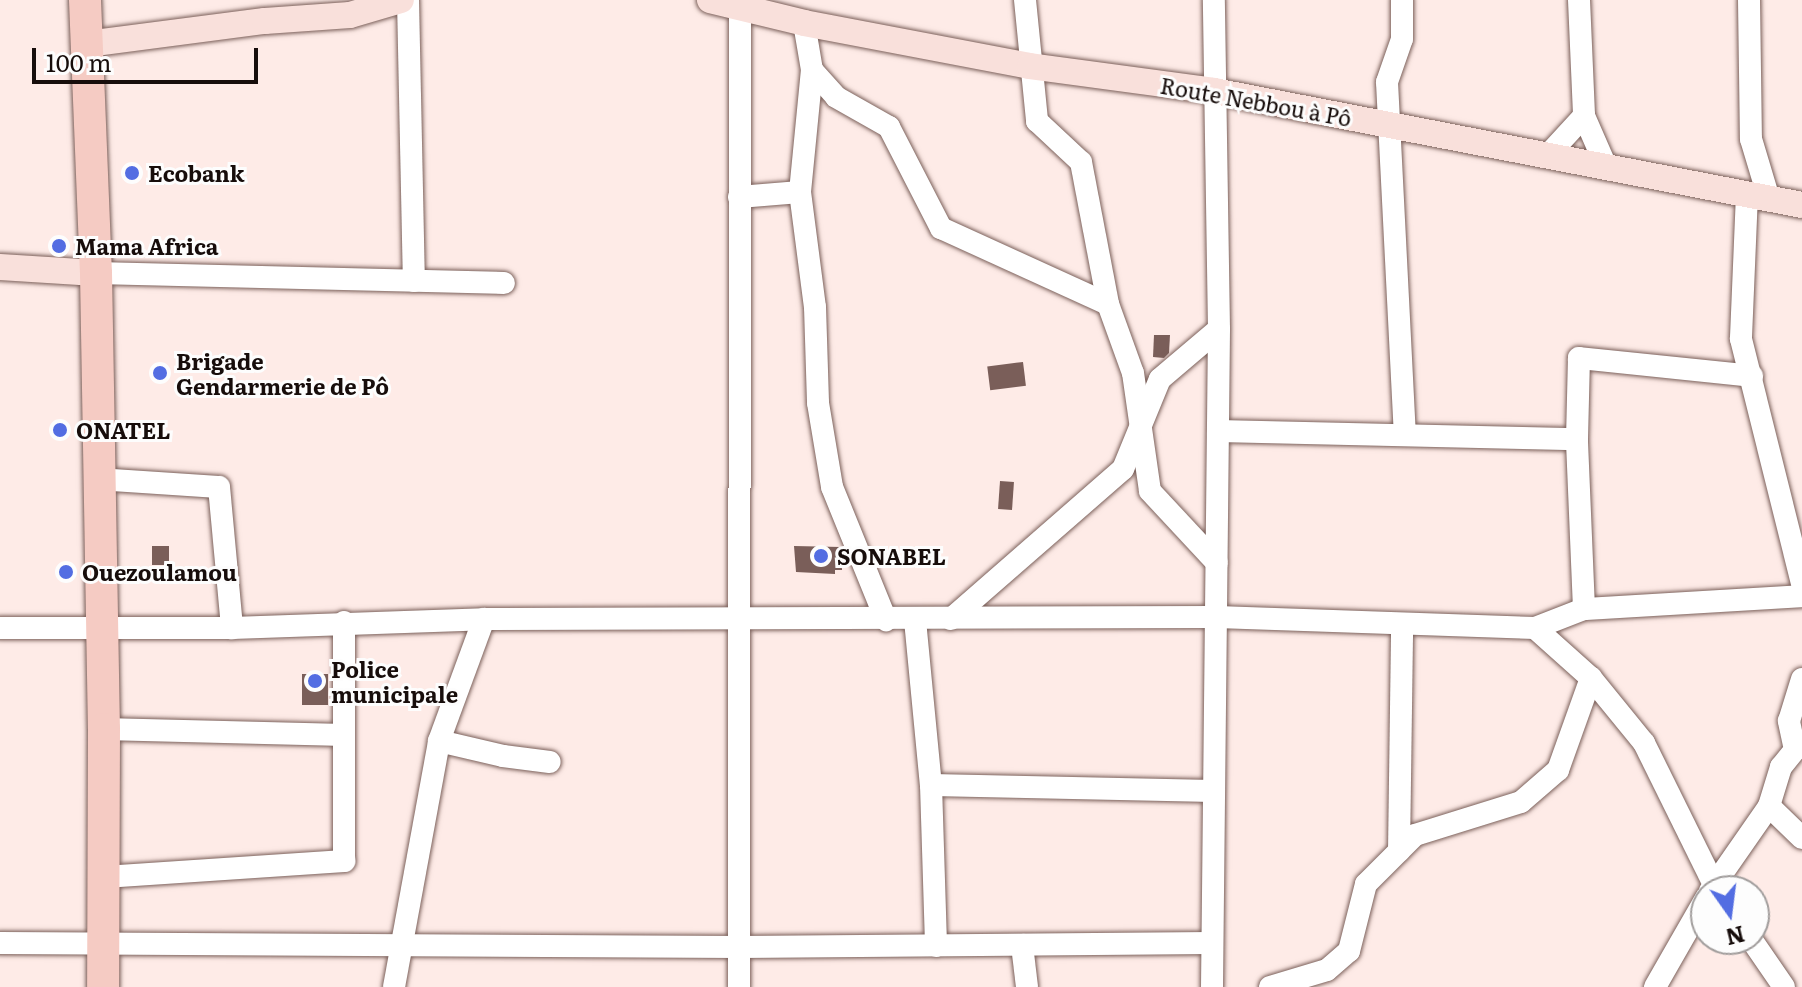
<!DOCTYPE html>
<html>
<head>
<meta charset="utf-8">
<style>
	body { margin:0 }
	#map { position:relative; width:1802px; height:987px; overflow:hidden; background:#feebe7; font-family:Literata,serif }
	div>[style] { position:absolute }
	[style*='--x'] { left:calc(var(--x)*1px); top:calc(var(--y)*1px); width:calc(var(--w)*1px); rotate:calc(var(--a)*1deg) }
	.building>* { inset:0; background:#7a5e59; transform-origin:0 0 }
	.roads { filter:drop-shadow(0 0 2px #7b605a) drop-shadow(0 0 2px #7b605a) }
	.minor>* { height:22px; margin:-11px; padding:0 11px; transform-origin:11px; border-radius:11px; background:#fff }
	.major>* { height:26px; margin:-13px; padding:0 13px; transform-origin:13px; border-radius:13px; background:#f9e0db }
	.highway>* { height:32px; margin:-16px; padding:0 16px; transform-origin:16px; border-radius:16px; background:#f5cbc3 }
	.dots>* { width:22px; height:22px; translate:-50% -50%; box-sizing:border-box; border:4px solid #fdfdfd; border-radius:50% }
	span { translate:-50% -50%; white-space:nowrap; text-align:center; line-height:1.15; -webkit-text-stroke:6px #fdfdfd; paint-order:stroke }
	.street-label { font-size:22px; color:#170d0b }
	.poi-label { font-size:22px; color:#170d0b; font-weight:700 }
	.left { translate:0 -50%; text-align:left }
	.north { position:absolute; left:1690px; top:875px; width:80px; height:80px; box-sizing:border-box; background:#fdfdfd; border:2px solid #a19d9c; border-radius:50%; rotate:166deg; font-size:22px; font-weight:700; line-height:32px; text-align:center; color:#170d0b }
	.north::after { content:''; display:block; margin:auto; width:28px; height:36px; background:#536de2; clip-path:polygon(50% 0,100% 100%,50% 72%,0 100%) }
	.scale { position:absolute; left:32px; top:48px; width:226px; height:36px; box-sizing:border-box; border:4px solid #170d0b; border-top:0; padding-left:10px; font-size:24px; line-height:28px; white-space:nowrap; color:#170d0b; -webkit-text-stroke:6px #fdfdfd; paint-order:stroke }
</style>
</head>
<body>
<div id="map">
	<div class="building">
		<div style="clip-path:polygon(1154px 335px,1170px 335px,1169px 353px,1164px 358px,1153px 357px)"></div>
		<div style="left:1023px;top:362px;width:24px;height:36px;rotate:83deg"></div>
		<div style="left:1000px;top:481px;width:14px;height:28px;rotate:4deg"></div>
		<div style="left:152px;top:546px;width:17px;height:19px"></div>
		<div style="clip-path:polygon(794px 546px,841px 547px,842px 570px,835px 570px,835px 574px,796px 572px)"></div>
		<div style="left:302px;top:674px;width:26px;height:31px"></div>
	</div>
	<div class="roads">
		<div class="minor">
			<div style="--x:408;--y:0;--w:281;--a:88.8"></div>
			<div style="--x:1025;--y:0;--w:122;--a:84.3"></div>
			<div style="--x:1037;--y:121;--w:60;--a:43"></div>
			<div style="--x:1081;--y:162;--w:145;--a:79.2"></div>
			<div style="--x:1402;--y:0;--w:39;--a:90"></div>
			<div style="--x:1402;--y:39;--w:46;--a:109.2"></div>
			<div style="--x:1387;--y:82;--w:353;--a:87.1"></div>
			<div style="--x:1579;--y:0;--w:116;--a:87.5"></div>
			<div style="--x:1584;--y:116;--w:52;--a:66.4"></div>
			<div style="--x:1749;--y:0;--w:139;--a:89.2"></div>
			<div style="--x:1751;--y:139;--w:63;--a:73.3"></div>
			<div style="--x:812;--y:70;--w:36;--a:48"></div>
			<div style="--x:836;--y:97;--w:61;--a:29.5"></div>
			<div style="--x:889;--y:127;--w:114;--a:62.8"></div>
			<div style="--x:941;--y:228;--w:183;--a:24.5"></div>
			<div style="--x:1108;--y:304;--w:73;--a:70.1"></div>
			<div style="--x:1133;--y:373;--w:119;--a:81.8"></div>
			<div style="--x:1150;--y:491;--w:98;--a:47.1"></div>
			<div style="--x:1549;--y:154;--w:52;--a:-47.4"></div>
			<div style="--x:800;--y:192;--w:116;--a:82.6"></div>
			<div style="--x:815;--y:307;--w:96;--a:88.2"></div>
			<div style="--x:818;--y:403;--w:85;--a:80.5"></div>
			<div style="--x:832;--y:487;--w:144;--a:67.9"></div>
			<div style="--x:1747;--y:194;--w:145;--a:92.4"></div>
			<div style="--x:1741;--y:339;--w:252;--a:76"></div>
			<div style="--x:739;--y:197;--w:61;--a:-4.7"></div>
			<div style="--x:800;--y:192;--w:123;--a:-84.4"></div>
			<div style="--x:812;--y:70;--w:48;--a:-99.7"></div>
			<div style="--x:96;--y:273;--w:408;--a:1.4"></div>
			<div style="--x:1218;--y:431;--w:359;--a:1.3"></div>
			<div style="--x:97;--y:479;--w:122;--a:3.8"></div>
			<div style="--x:219;--y:487;--w:142;--a:84.7"></div>
			<div style="--x:1584;--y:609;--w:170;--a:-92.4"></div>
			<div style="--x:1577;--y:439;--w:81;--a:-88.6"></div>
			<div style="--x:1579;--y:358;--w:174;--a:5.9"></div>
			<div style="--x:951;--y:619;--w:228;--a:-41.1"></div>
			<div style="--x:1123;--y:469;--w:97;--a:-67.7"></div>
			<div style="--x:1160;--y:379;--w:77;--a:-40.3"></div>
			<div style="--x:915;--y:620;--w:166;--a:84.5"></div>
			<div style="--x:931;--y:785;--w:161;--a:88.2"></div>
			<div style="--x:0;--y:628;--w:232;--a:0"></div>
			<div style="--x:232;--y:628;--w:252;--a:-2"></div>
			<div style="--x:484;--y:619;--w:733;--a:-0.16"></div>
			<div style="--x:1217;--y:617;--w:318;--a:2"></div>
			<div style="--x:1535;--y:628;--w:75;--a:41.8"></div>
			<div style="--x:1591;--y:678;--w:84;--a:50.8"></div>
			<div style="--x:1644;--y:743;--w:165;--a:63.7"></div>
			<div style="--x:1535;--y:628;--w:53;--a:-21.2"></div>
			<div style="--x:1584;--y:609;--w:218;--a:-3.4"></div>
			<div style="--x:104;--y:729;--w:240;--a:1.4"></div>
			<div style="--x:439;--y:741;--w:66;--a:13.2"></div>
			<div style="--x:503;--y:756;--w:47;--a:7.3"></div>
			<div style="--x:1795;--y:750;--w:30;--a:-102"></div>
			<div style="--x:1789;--y:721;--w:44;--a:-72.8"></div>
			<div style="--x:931;--y:785;--w:283;--a:1.2"></div>
			<div style="--x:1769;--y:806;--w:46;--a:44.1"></div>
			<div style="--x:1399;--y:851;--w:224;--a:-89.2"></div>
			<div style="--x:104;--y:877;--w:241;--a:-3.8"></div>
			<div style="--x:344;--y:861;--w:239;--a:-90"></div>
			<div style="--x:1710;--y:891;--w:103;--a:-55.2"></div>
			<div style="--x:1769;--y:806;--w:41;--a:-72.9"></div>
			<div style="--x:1781;--y:767;--w:33;--a:-51"></div>
			<div style="--x:1751;--y:939;--w:58;--a:55.5"></div>
			<div style="--x:0;--y:943;--w:740;--a:0.31"></div>
			<div style="--x:740;--y:947;--w:471;--a:-0.5"></div>
			<div style="--x:1022;--y:945;--w:42;--a:83.2"></div>
			<div style="--x:394;--y:987;--w:250;--a:-79.6"></div>
			<div style="--x:439;--y:741;--w:130;--a:-69.8"></div>
			<div style="--x:739;--y:987;--w:987;--a:-89.94"></div>
			<div style="--x:1212;--y:987;--w:658;--a:-89.39"></div>
			<div style="--x:1219;--y:329;--w:329;--a:-90.9"></div>
			<div style="--x:1270;--y:987;--w:59;--a:-16.6"></div>
			<div style="--x:1327;--y:970;--w:29;--a:-41"></div>
			<div style="--x:1349;--y:951;--w:69;--a:-75.8"></div>
			<div style="--x:1366;--y:884;--w:69;--a:-45"></div>
			<div style="--x:1415;--y:835;--w:111;--a:-17.3"></div>
			<div style="--x:1521;--y:802;--w:49;--a:-40.9"></div>
			<div style="--x:1558;--y:770;--w:98;--a:-70.3"></div>
			<div style="--x:1655;--y:987;--w:103;--a:-60.2"></div>
		</div>
		<div class="major">
			<div style="--x:710;--y:0;--w:97;--a:13.7"></div>
			<div style="--x:804;--y:23;--w:230;--a:10.8"></div>
			<div style="--x:1030;--y:66;--w:186;--a:7.7"></div>
			<div style="--x:1214;--y:91;--w:599;--a:10.97"></div>
			<div style="--x:87;--y:44;--w:179;--a:-7.4"></div>
			<div style="--x:265;--y:21;--w:85;--a:-4"></div>
			<div style="--x:350;--y:15;--w:53;--a:-16.4"></div>
			<div style="--x:0;--y:267;--w:96;--a:3.6"></div>
		</div>
		<div class="highway">
			<div style="--x:85;--y:0;--w:273;--a:87.7"></div>
			<div style="--x:96;--y:273;--w:456;--a:89"></div>
			<div style="--x:104;--y:729;--w:258;--a:90.2"></div>
		</div>
	</div>
	<div class="dots">
		<div style="left:132px;top:173px;background:#536de2"></div>
		<div style="left:59px;top:246px;background:#536de2"></div>
		<div style="left:160px;top:373px;background:#536de2"></div>
		<div style="left:60px;top:430px;background:#536de2"></div>
		<div style="left:821px;top:556px;background:#536de2"></div>
		<div style="left:66px;top:572px;background:#536de2"></div>
		<div style="left:315px;top:681px;background:#536de2"></div>
	</div>
	<div class="street-label">
		<span style="left:1256px;top:101px;rotate:10deg">Route Nebbou à Pô</span>
	</div>
	<div class="poi-label">
		<span class="left" style="left:148px;top:173px">Ecobank</span>
		<span class="left" style="left:75px;top:246px">Mama Africa</span>
		<span class="left" style="left:176px;top:373px">Brigade<br>Gendarmerie de Pô</span>
		<span class="left" style="left:76px;top:430px">ONATEL</span>
		<span class="left" style="left:837px;top:556px">SONABEL</span>
		<span class="left" style="left:82px;top:572px">Ouezoulamou</span>
		<span class="left" style="left:331px;top:681px">Police<br>municipale</span>
	</div>
	<div class="north">N</div>
	<div class="scale">100 m</div>
</div>
</body>
</html>
